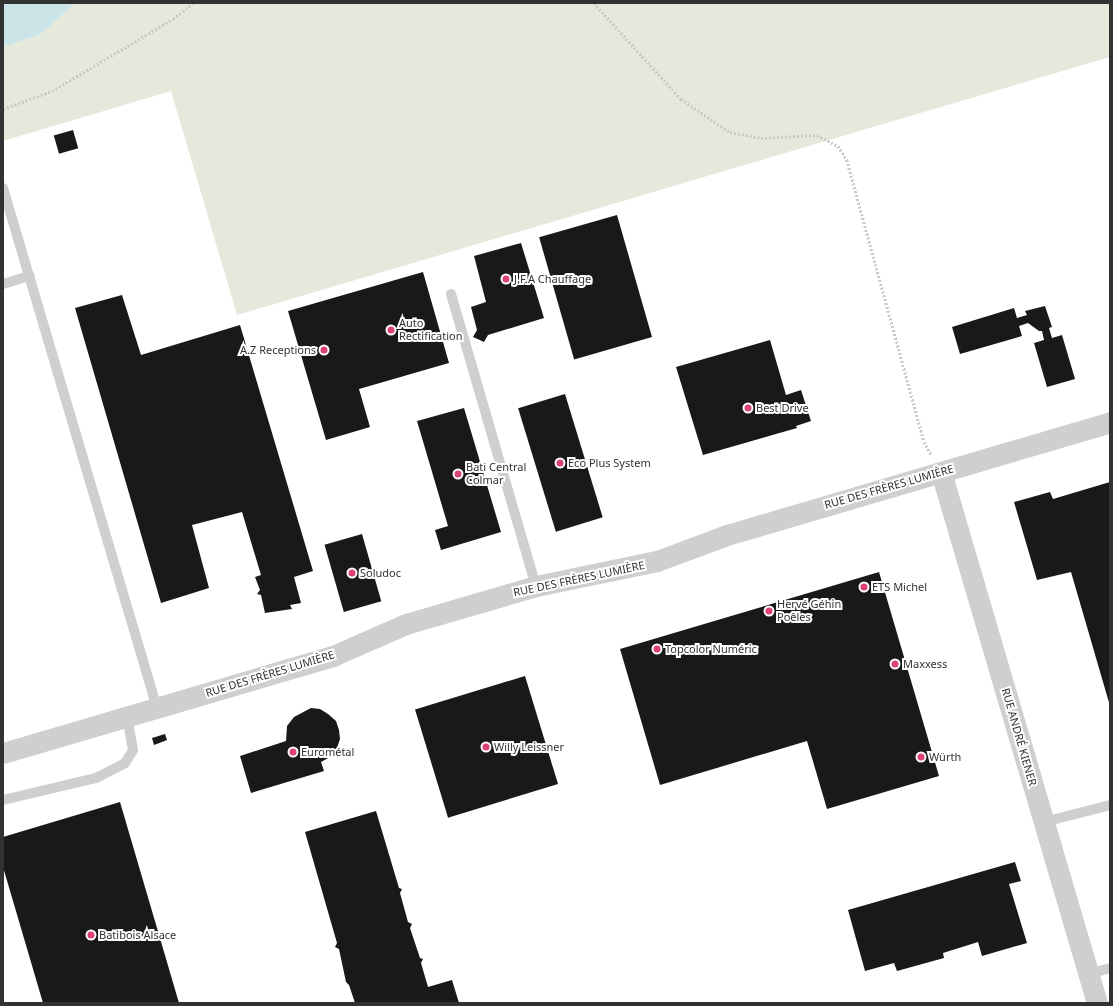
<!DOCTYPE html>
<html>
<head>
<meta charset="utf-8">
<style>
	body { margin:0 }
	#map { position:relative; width:1113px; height:1006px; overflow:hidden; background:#fff; font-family:"Noto Sans",sans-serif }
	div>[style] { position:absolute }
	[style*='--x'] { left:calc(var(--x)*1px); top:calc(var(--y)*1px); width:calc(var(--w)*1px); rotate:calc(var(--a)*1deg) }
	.green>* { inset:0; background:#e5e9dc }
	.water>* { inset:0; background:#cae4e8 }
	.building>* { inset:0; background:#191919; transform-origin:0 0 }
	.path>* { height:2.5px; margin-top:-1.25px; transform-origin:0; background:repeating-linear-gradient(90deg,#c9c9c9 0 2px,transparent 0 4px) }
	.lane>* { height:10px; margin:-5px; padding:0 5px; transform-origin:5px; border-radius:5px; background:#cfcfcf }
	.street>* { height:21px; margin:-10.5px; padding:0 10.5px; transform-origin:10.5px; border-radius:10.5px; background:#cfcfcf }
	.dots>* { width:11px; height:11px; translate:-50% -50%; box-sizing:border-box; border:2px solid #fff; border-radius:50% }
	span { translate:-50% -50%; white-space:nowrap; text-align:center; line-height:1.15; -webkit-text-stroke:4px #fff; paint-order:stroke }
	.poi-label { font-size:11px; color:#323232 }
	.left { translate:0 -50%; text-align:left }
	.right { translate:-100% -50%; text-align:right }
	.street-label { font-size:11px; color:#323232 }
	.frame { position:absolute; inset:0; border:4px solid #323232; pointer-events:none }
</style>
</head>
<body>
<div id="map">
	<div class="green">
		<div style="clip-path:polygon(75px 3px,1110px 3px,1110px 57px,237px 315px,171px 91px,3px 141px,3px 47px,41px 34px)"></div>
	</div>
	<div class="water">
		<div style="clip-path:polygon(3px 3px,75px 3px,41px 34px,3px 47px)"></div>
	</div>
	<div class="building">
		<div style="left:73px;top:130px;width:19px;height:20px;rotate:74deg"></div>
		<div style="left:617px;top:215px;width:127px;height:81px;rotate:74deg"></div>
		<div style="clip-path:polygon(521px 243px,544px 318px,488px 335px,484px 342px,473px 337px,477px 330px,471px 307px,486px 302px,474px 256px)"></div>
		<div style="clip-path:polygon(423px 272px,449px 363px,359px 389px,370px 427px,326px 440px,288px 311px)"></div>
		<div style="clip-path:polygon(122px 295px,141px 355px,240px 325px,313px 571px,294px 577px,301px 603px,290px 605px,292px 609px,265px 613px,261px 595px,257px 594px,260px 590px,255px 577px,261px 575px,242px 512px,192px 525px,209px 588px,161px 603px,75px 308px)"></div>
		<div style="clip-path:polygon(1045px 306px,1052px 327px,1049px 328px,1052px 338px,1062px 335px,1075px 379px,1047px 387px,1034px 343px,1044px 340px,1042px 331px,1039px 331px,1028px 323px,1019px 326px,1022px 336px,960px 354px,952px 327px,1014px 308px,1017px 318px,1027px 315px,1025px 311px)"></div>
		<div style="clip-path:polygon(770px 340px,786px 395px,801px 390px,811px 421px,796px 426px,797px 428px,703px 455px,676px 367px)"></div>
		<div style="left:565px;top:394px;width:129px;height:49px;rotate:73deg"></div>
		<div style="clip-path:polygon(464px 408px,501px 532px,441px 550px,435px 530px,448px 526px,417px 421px)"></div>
		<div style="clip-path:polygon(1110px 482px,1110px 706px,1071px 572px,1037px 580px,1014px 502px,1050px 492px,1053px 499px)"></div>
		<div style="left:362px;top:534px;width:70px;height:39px;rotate:74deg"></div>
		<div style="clip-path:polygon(879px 572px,939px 776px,827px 809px,807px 741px,660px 785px,620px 649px)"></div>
		<div style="left:525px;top:676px;width:113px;height:115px;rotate:73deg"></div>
		<div style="clip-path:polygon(311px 708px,320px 709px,328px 714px,336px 721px,339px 730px,340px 739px,337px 748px,330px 757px,321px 762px,324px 771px,251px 793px,240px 756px,286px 741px,287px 726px,294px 717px)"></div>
		<div style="clip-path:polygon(165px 734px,167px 740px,154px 745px,152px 738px)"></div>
		<div style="clip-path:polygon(120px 802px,179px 1003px,43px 1003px,3px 867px,3px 837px)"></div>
		<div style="clip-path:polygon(376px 811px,399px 888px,402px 889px,400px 893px,408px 922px,412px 924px,410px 928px,420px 958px,423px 959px,421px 963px,428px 987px,452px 980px,459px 1003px,355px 1003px,349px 985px,346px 982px,339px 949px,335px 947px,337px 943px,305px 832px)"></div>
		<div style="clip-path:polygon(1015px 862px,1021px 881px,1009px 884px,1027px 943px,982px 956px,978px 942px,943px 953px,944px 958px,897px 971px,894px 963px,865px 971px,848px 910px)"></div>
	</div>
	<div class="path">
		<div style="--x:594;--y:3;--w:130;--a:47.8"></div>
		<div style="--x:681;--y:99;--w:59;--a:34"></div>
		<div style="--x:730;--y:132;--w:32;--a:11"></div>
		<div style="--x:761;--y:138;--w:56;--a:-3.1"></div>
		<div style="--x:817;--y:135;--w:24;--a:28"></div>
		<div style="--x:838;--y:146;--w:17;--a:57"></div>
		<div style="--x:847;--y:160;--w:292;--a:74.7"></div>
		<div style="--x:924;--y:442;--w:14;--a:60"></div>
		<div style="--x:3;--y:109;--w:52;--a:-20.2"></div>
		<div style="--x:52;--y:91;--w:141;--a:-30.8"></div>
		<div style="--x:173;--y:19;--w:26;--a:-39"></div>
	</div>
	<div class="lane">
		<div style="--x:3;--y:188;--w:542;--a:73.5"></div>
		<div style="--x:3;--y:284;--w:28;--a:-17"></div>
		<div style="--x:451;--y:294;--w:304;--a:73.8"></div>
		<div style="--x:3;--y:800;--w:96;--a:-13.3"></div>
		<div style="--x:96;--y:778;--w:33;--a:-27"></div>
		<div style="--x:125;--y:763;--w:15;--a:-58"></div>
		<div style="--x:133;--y:750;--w:34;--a:-100"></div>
		<div style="--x:1044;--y:822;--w:68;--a:-14.4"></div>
		<div style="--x:1088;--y:974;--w:23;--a:-15"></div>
	</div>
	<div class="street">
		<div style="--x:941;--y:472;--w:553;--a:73.63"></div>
		<div style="--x:3;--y:753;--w:346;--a:-16.4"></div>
		<div style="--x:335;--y:655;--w:77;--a:-23.6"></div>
		<div style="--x:406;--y:624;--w:135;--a:-16.3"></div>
		<div style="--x:536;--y:586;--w:124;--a:-11.7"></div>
		<div style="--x:657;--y:561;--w:75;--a:-20.4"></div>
		<div style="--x:727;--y:535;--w:399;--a:-16.4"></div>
	</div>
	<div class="dots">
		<div style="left:506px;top:279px;background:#dc4273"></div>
		<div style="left:391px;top:330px;background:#dc4273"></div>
		<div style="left:324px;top:350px;background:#dc4273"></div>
		<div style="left:748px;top:408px;background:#dc4273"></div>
		<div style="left:560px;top:463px;background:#dc4273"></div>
		<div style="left:458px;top:474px;background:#dc4273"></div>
		<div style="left:352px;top:573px;background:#dc4273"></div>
		<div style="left:864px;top:587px;background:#dc4273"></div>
		<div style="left:769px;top:611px;background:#dc4273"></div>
		<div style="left:657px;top:649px;background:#dc4273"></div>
		<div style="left:895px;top:664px;background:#dc4273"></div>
		<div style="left:486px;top:747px;background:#dc4273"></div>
		<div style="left:293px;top:752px;background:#dc4273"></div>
		<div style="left:921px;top:757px;background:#dc4273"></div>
		<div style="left:91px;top:935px;background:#dc4273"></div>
	</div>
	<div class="poi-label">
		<span class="left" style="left:514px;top:279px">J.F.A Chauffage</span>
		<span class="left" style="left:399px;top:330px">Auto<br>Rectification</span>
		<span class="right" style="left:316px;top:350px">A.Z Receptions</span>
		<span class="left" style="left:756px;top:408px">Best Drive</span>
		<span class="left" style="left:568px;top:463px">Eco Plus System</span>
		<span class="left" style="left:466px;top:474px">Bati Central<br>Colmar</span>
		<span class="left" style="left:360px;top:573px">Soludoc</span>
		<span class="left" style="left:872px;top:587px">ETS Michel</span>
		<span class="left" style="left:777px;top:611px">Hervé Géhin<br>Poêles</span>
		<span class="left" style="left:665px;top:649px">Topcolor Numéric</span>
		<span class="left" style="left:903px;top:664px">Maxxess</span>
		<span class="left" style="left:494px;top:747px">Willy Leissner</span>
		<span class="left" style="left:301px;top:752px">Eurométal</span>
		<span class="left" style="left:929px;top:757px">Würth</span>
		<span class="left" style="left:99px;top:935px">Batibois Alsace</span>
	</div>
	<div class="street-label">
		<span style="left:889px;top:487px;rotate:-16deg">RUE DES FRÈRES LUMIÈRE</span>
		<span style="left:579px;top:579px;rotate:-12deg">RUE DES FRÈRES LUMIÈRE</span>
		<span style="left:270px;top:674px;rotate:-17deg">RUE DES FRÈRES LUMIÈRE</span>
		<span style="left:1019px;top:737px;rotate:74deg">RUE ANDRÉ KIENER</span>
	</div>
	<div class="frame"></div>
</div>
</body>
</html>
